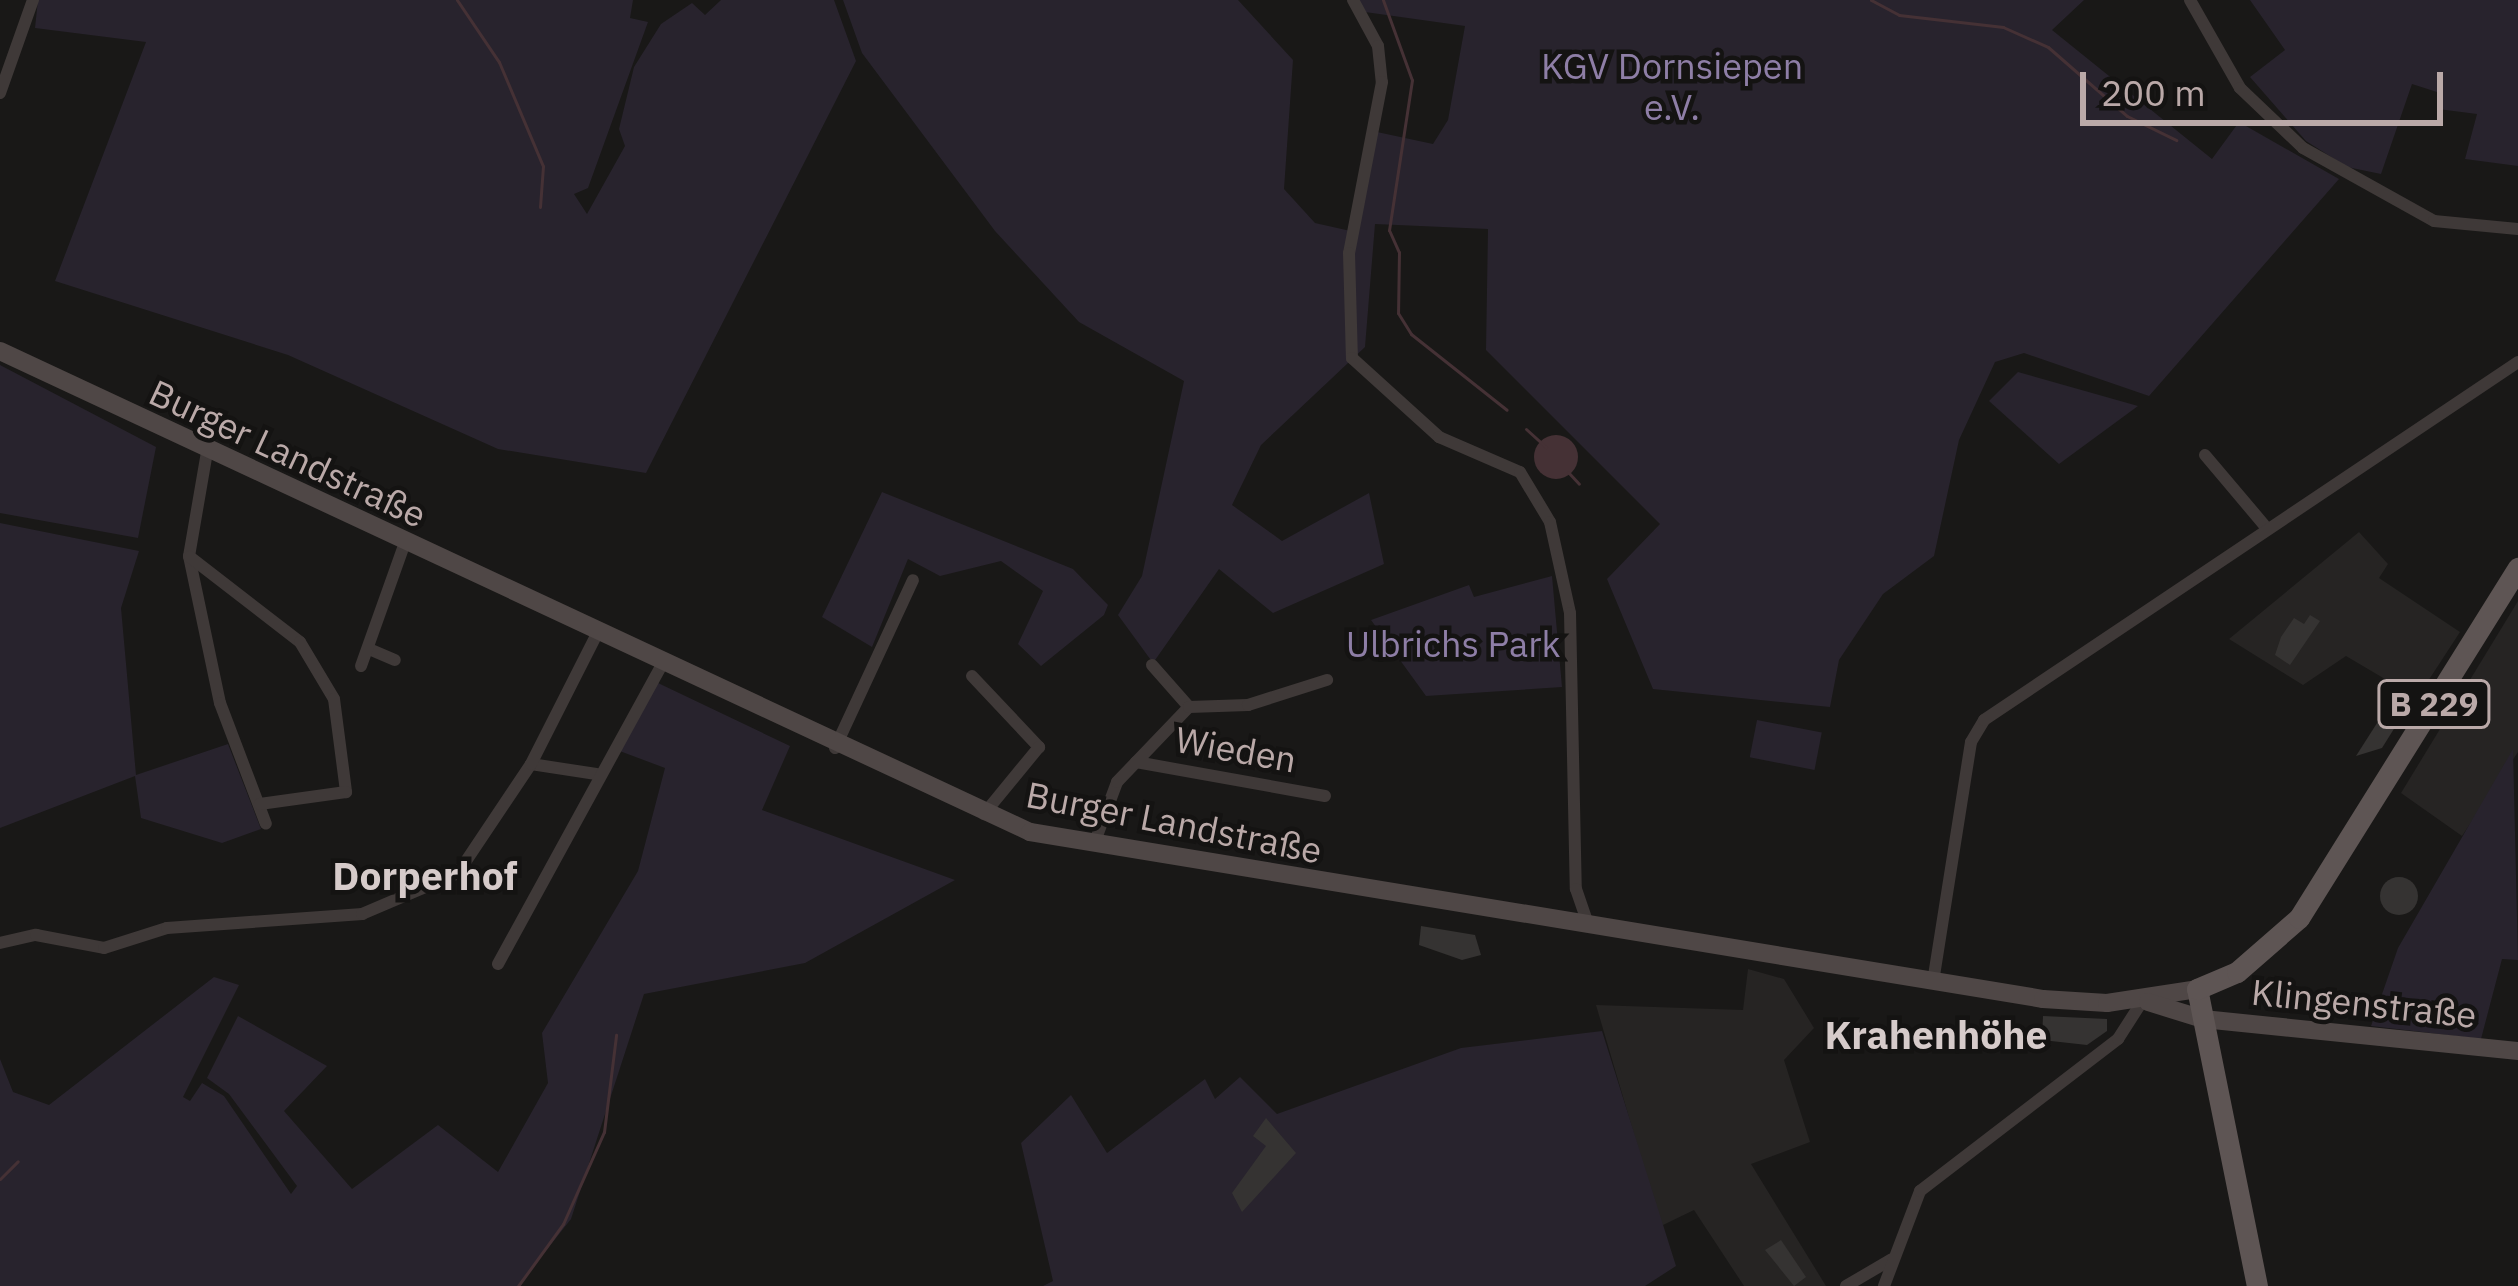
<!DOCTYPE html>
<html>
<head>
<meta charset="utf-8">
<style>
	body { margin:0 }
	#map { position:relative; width:2518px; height:1286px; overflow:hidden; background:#191817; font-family:"IBM Plex Sans",sans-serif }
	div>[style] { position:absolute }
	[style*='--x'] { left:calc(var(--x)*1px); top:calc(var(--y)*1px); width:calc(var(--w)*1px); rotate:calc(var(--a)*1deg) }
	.built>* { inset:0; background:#262423 }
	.green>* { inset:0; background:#28232d; transform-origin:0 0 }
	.water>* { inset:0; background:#453135 }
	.round { border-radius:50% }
	.stream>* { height:3px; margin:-1.5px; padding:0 1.5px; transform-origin:1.5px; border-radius:1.5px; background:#453135 }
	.building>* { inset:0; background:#353332 }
	.street>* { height:12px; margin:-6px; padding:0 6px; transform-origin:6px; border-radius:6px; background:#3f3938 }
	.secondary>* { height:18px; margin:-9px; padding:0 9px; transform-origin:9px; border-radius:9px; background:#4f4746 }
	.primary>* { height:21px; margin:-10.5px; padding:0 10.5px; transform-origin:10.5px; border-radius:10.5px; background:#5e5554 }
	span { translate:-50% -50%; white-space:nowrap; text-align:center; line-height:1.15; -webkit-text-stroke:9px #141312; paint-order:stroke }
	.shield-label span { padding:3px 9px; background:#141312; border:3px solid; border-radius:9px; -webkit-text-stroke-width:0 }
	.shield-label { font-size:33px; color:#baa9a8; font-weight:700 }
	.park-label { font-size:36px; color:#8e7ea6 }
	.street-label { font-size:36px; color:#baa9a8 }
	.neighbourhood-label { font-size:39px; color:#d6cbca; font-weight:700 }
	.scale { position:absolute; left:2080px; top:72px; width:363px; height:54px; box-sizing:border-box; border:6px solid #baa9a8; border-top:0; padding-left:15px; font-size:36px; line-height:42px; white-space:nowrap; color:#baa9a8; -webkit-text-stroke:9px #141312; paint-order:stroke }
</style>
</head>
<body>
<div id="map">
	<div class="built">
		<div style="clip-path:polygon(2359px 532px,2388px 564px,2379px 578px,2460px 632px,2417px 698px,2346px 656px,2303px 685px,2229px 639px)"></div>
		<div style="clip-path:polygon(2518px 601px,2518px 752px,2462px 836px,2401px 793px)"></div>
		<div style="clip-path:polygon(1748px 969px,1784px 979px,1814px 1028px,1784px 1060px,1810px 1142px,1751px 1164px,1826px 1286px,1744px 1286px,1694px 1210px,1661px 1226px,1596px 1005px,1743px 1010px)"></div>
	</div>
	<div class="green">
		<div style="clip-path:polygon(38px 0,633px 0,630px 18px,648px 22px,588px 188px,574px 194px,587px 214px,625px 146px,619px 129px,634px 67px,661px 24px,692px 3px,705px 15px,721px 0,834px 0,856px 61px,646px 473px,498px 449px,288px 355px,55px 281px,146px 42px,35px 28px)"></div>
		<div style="clip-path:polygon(843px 0,1238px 0,1293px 60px,1284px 189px,1315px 223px,1355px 232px,1377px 132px,1433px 144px,1448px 120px,1465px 26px,1365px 12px,1358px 0,2084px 0,2052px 30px,2212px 159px,2239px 122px,2339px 179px,2149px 396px,2024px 353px,1995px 362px,1959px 440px,1934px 556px,1883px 594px,1839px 660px,1830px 707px,1653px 689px,1607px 579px,1660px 524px,1486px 350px,1488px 229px,1375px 224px,1365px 347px,1261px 445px,1232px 505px,1282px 541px,1369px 493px,1384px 564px,1273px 613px,1219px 569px,1153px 663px,1118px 615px,1142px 576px,1184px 381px,1079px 322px,995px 231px,862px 53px)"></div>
		<div style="clip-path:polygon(2250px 0,2518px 0,2518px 166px,2465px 159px,2477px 114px,2438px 109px,2437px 92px,2412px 84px,2381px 174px,2347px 167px,2306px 141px,2250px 77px,2285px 50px)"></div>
		<div style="clip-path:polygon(0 365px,156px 447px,138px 538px,0 513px)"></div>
		<div style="clip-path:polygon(2018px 372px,2138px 406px,2059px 464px,1989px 401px)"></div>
		<div style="clip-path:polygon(882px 492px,1073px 569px,1108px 605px,1104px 615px,1041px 666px,1018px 644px,1043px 591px,1001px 561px,940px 576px,908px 559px,872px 647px,822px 617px)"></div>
		<div style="clip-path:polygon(0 523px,139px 551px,121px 608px,136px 775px,228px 744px,261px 829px,222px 843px,141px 818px,135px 776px,0 828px)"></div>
		<div style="clip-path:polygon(1552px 576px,1562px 687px,1426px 696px,1371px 620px,1469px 585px,1474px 597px)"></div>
		<div style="clip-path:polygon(658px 683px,790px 746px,762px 810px,955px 880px,805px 963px,644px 994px,571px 1219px,518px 1286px,0 1286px,0 1059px,13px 1092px,49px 1105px,214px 977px,239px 985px,183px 1097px,190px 1101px,202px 1083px,224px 1096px,291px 1194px,297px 1186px,229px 1094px,207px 1078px,238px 1016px,327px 1066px,284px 1111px,352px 1189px,438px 1125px,498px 1172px,548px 1083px,542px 1033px,638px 871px,665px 768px,617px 750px)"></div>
		<div style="left:1757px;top:720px;width:66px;height:38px;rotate:11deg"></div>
		<div style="clip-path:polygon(2513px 749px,2518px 960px,2502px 959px,2481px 1039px,2371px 1026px,2398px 948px)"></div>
		<div style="clip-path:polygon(1602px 1031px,1676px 1266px,1645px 1286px,1043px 1286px,1053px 1281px,1021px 1143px,1071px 1095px,1107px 1153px,1205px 1079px,1215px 1099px,1240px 1077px,1277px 1114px,1461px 1048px)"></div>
	</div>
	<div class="water">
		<div class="round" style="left:1534px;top:435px;width:44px;height:44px"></div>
	</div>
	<div class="stream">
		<div style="--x:457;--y:0;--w:75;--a:55.9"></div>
		<div style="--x:499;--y:62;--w:113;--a:67.1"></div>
		<div style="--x:543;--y:166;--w:41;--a:94.2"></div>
		<div style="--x:1383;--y:0;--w:85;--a:70.1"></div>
		<div style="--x:1412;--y:80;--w:152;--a:98.7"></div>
		<div style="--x:1389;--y:230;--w:24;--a:66"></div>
		<div style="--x:1399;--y:252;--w:61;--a:90.9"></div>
		<div style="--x:1398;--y:313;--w:25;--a:58"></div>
		<div style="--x:1411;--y:334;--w:122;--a:38.4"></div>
		<div style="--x:1871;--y:0;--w:32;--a:28"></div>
		<div style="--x:1899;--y:15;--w:105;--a:6.6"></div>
		<div style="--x:2003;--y:27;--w:49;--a:24"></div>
		<div style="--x:2048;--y:47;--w:105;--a:41.1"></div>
		<div style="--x:2127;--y:116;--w:55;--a:26.1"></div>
		<div style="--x:1526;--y:429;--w:27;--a:42"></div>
		<div style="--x:1568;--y:472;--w:16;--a:47"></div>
		<div style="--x:0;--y:1179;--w:25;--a:-45"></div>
		<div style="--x:518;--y:1286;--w:77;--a:-54"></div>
		<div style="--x:563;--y:1224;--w:101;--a:-66"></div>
		<div style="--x:604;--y:1132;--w:98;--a:-82.9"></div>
	</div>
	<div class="building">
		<div style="clip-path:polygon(2310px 615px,2320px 621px,2290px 665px,2275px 655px,2281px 637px,2294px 618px,2304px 624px)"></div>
		<div style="clip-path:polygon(2386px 709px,2397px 724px,2382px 748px,2356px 756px)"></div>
		<div class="round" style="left:2380px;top:877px;width:38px;height:38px"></div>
		<div style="clip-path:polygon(1421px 926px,1475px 935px,1481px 955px,1462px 960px,1419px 945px)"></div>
		<div style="clip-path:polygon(2043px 1016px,2107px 1019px,2107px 1031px,2087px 1045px,2042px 1040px)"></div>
		<div style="clip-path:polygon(1266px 1118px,1296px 1153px,1242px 1212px,1232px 1193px,1266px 1146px,1253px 1136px)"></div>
		<div style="clip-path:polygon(1781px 1240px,1806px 1277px,1794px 1286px,1765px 1250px)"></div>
	</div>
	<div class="street">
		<div style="--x:1353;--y:0;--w:52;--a:61.5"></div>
		<div style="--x:1378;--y:46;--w:36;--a:84"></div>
		<div style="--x:1382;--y:82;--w:174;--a:100.9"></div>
		<div style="--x:1349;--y:253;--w:105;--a:88.4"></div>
		<div style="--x:1352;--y:358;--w:118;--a:42.2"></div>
		<div style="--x:1439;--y:437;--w:88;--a:23.4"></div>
		<div style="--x:1520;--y:472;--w:58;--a:59"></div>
		<div style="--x:1550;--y:522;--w:93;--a:77.6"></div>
		<div style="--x:1570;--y:613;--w:276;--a:88.8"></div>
		<div style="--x:1576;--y:889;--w:39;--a:71"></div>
		<div style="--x:2190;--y:0;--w:101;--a:60.4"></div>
		<div style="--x:2240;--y:88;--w:87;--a:43.6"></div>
		<div style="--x:2303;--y:148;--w:150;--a:29.1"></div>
		<div style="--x:2434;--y:221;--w:84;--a:5.4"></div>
		<div style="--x:0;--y:93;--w:99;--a:-70.5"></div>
		<div style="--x:207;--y:452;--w:106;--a:99.8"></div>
		<div style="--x:189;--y:556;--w:150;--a:78.1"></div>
		<div style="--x:220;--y:703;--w:129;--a:69.2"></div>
		<div style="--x:2205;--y:455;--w:93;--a:49.8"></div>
		<div style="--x:190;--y:557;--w:139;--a:37.7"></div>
		<div style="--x:300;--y:642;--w:66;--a:59.2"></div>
		<div style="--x:334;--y:699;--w:94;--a:82.6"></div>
		<div style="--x:346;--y:792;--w:87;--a:172.1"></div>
		<div style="--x:369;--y:649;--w:28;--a:23"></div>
		<div style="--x:1152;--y:665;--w:56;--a:48.6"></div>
		<div style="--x:361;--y:666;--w:128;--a:-70.4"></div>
		<div style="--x:972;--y:676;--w:98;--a:46.7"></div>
		<div style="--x:1039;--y:747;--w:87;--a:129.4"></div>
		<div style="--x:835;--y:748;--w:185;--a:-65.1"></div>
		<div style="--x:1136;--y:762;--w:192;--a:10.2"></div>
		<div style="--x:531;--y:764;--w:66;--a:8.7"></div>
		<div style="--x:1094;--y:844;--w:66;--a:-69.6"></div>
		<div style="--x:1117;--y:782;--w:104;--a:-46.2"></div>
		<div style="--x:1189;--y:707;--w:59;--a:-1.9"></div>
		<div style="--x:1248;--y:705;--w:83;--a:-17.6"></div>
		<div style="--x:0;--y:943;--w:37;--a:-13"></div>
		<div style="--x:36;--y:935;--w:69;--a:10.8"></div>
		<div style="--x:104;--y:948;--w:66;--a:-17.6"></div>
		<div style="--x:167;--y:928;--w:196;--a:-4.1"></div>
		<div style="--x:362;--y:914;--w:104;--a:-23.1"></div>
		<div style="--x:458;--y:873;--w:131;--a:-56.2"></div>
		<div style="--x:531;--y:764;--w:144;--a:-63.1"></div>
		<div style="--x:498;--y:964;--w:340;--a:-61.3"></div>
		<div style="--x:1933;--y:982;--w:243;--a:-81"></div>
		<div style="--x:1971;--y:742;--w:26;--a:-59"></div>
		<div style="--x:1984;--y:720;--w:643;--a:-33.84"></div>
		<div style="--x:1846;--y:1286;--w:53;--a:-30.4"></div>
		<div style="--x:1884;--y:1286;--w:102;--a:-69.2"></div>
		<div style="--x:1920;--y:1191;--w:250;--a:-37.5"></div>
		<div style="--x:2118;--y:1039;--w:46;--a:-57.3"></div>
	</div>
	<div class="secondary">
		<div style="--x:0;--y:351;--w:1137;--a:25.03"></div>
		<div style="--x:1030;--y:832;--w:1027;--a:9.36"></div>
		<div style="--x:2043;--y:999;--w:64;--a:3.6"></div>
		<div style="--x:2107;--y:1003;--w:91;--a:-8.8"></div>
		<div style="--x:2148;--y:1002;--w:58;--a:17.2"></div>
		<div style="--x:2203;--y:1019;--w:317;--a:5.8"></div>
	</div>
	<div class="primary">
		<div style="--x:2257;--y:1286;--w:303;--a:-101.4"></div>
		<div style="--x:2197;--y:989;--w:43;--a:-23"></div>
		<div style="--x:2237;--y:972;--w:82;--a:-41.1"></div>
		<div style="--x:2299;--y:918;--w:413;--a:-58"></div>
	</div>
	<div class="shield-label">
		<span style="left:2434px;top:704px">B 229</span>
	</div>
	<div class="park-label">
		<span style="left:1672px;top:86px">KGV Dornsiepen<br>e.V.</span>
		<span style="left:1453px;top:644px">Ulbrichs Park</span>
	</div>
	<div class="street-label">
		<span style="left:288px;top:453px;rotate:25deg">Burger Landstraße</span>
		<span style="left:1236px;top:749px;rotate:10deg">Wieden</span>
		<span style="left:1174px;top:822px;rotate:11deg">Burger Landstraße</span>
		<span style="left:2364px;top:1003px;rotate:6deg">Klingenstraße</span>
	</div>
	<div class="neighbourhood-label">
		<span style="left:425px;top:876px">Dorperhof</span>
		<span style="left:1936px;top:1035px">Krahenhöhe</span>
	</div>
	<div class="scale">200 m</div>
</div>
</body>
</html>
